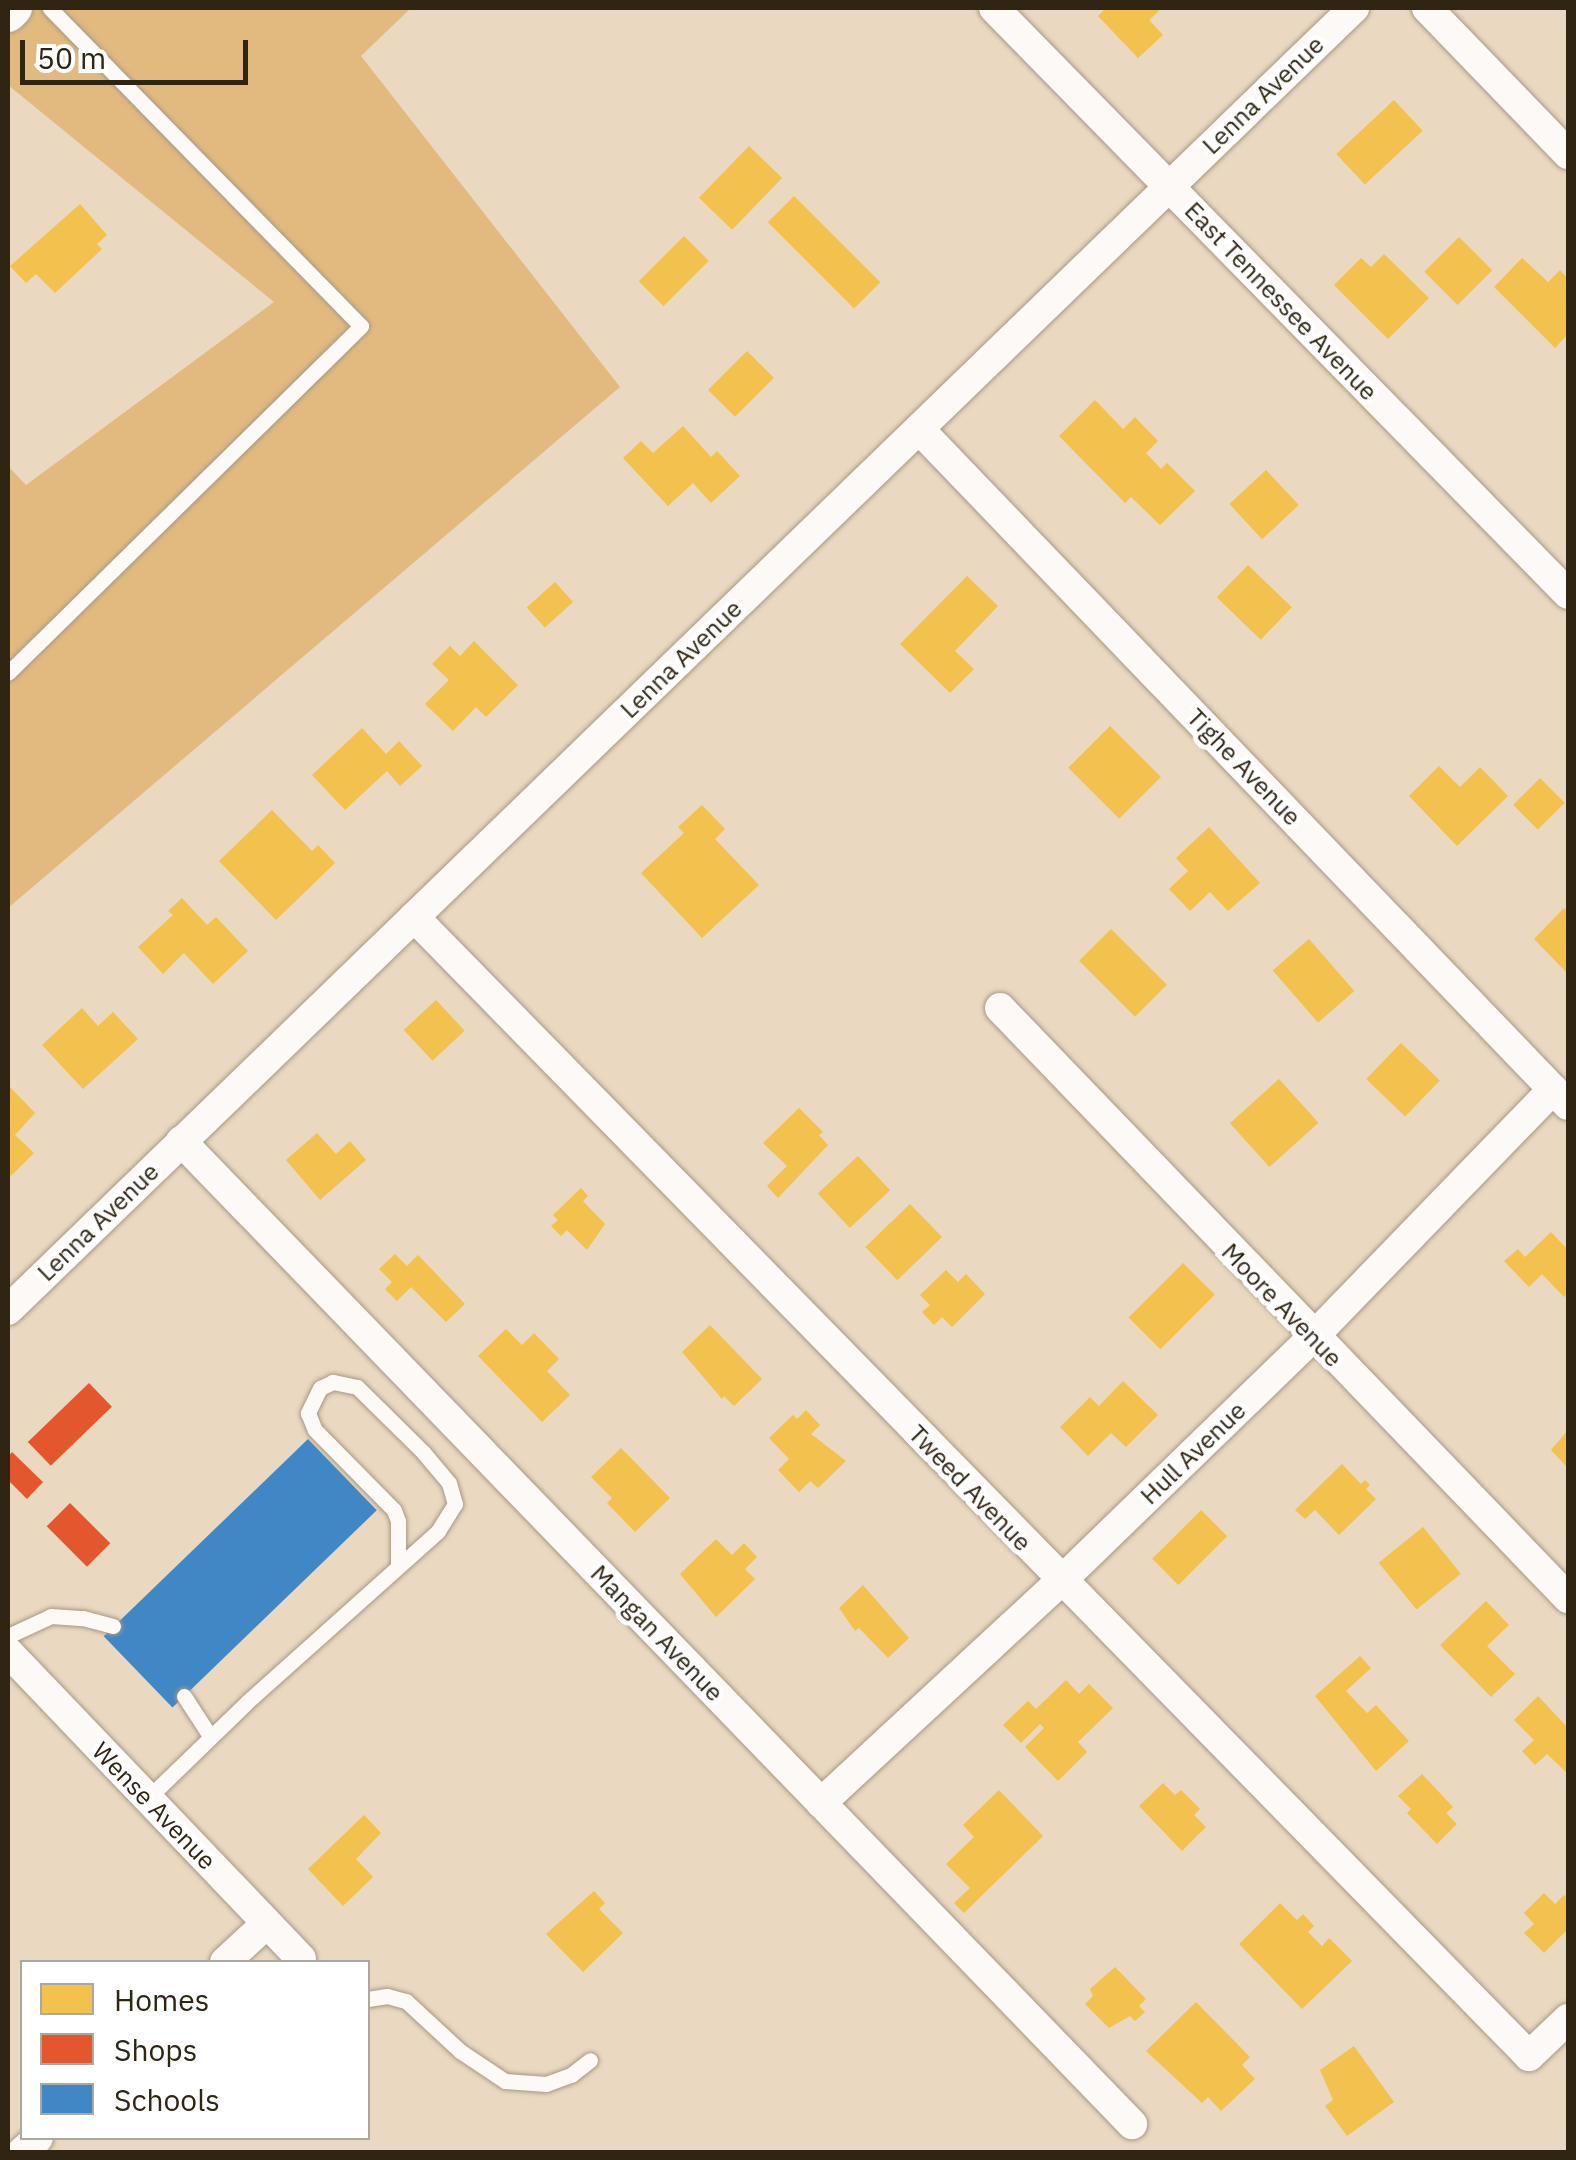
<!DOCTYPE html>
<html>
<head>
<meta charset="utf-8">
<style>
	body { margin:0 }
	#map { position:relative; width:1576px; height:2160px; overflow:hidden; background:#ead8c0; font-family:"IBM Plex Sans",sans-serif }
	div>[style] { position:absolute }
	[style*='--x'] { left:calc(var(--x)*1px); top:calc(var(--y)*1px); width:calc(var(--w)*1px); rotate:calc(var(--a)*1deg) }
	.forest>* { inset:0; background:#e2ba80 }
	.homes>* { inset:0; background:#f2c14e; transform-origin:0 0 }
	.shops>* { inset:0; background:#e4572e; transform-origin:0 0 }
	.schools>* { inset:0; background:#3f88c5; transform-origin:0 0 }
	.roads { filter:drop-shadow(0 0 2px #a79986) drop-shadow(0 0 2px #a79986) }
	.service>* { height:15px; margin:-7.5px; padding:0 7.5px; transform-origin:7.5px; border-radius:7.5px; background:#fcf9f6 }
	.minor>* { height:30px; margin:-15px; padding:0 15px; transform-origin:15px; border-radius:15px; background:#fcf9f6 }
	.tertiary>* { height:38px; margin:-19px; padding:0 19px; transform-origin:19px; border-radius:19px; background:#fcf9f6 }
	span { translate:-50% -50%; white-space:nowrap; text-align:center; line-height:1.15; -webkit-text-stroke:10px #fff; paint-order:stroke }
	.street-label { font-size:25px; color:#302413 }
	.frame { position:absolute; inset:0; border:10px solid #302413; pointer-events:none }
	.legend { position:absolute; left:20px; top:1960px; width:350px; height:180px; box-sizing:border-box; background:#fff; border:2px solid #aca7a1; margin:0; padding:12px 18px; list-style:none; font-size:30px; color:#302413 }
	.legend li { display:flex; align-items:center; gap:20px; height:50px }
	.legend b { width:50px; border:2px solid #aca7a1 }
	.scale { position:absolute; left:20px; top:40px; width:228px; height:45px; box-sizing:border-box; border:5px solid #302413; border-top:0; padding-left:12px; font-size:30px; line-height:35px; white-space:nowrap; color:#302413; -webkit-text-stroke:8px #fff; paint-order:stroke }
</style>
</head>
<body>
<div id="map">
	<div class="forest">
		<div style="clip-path:polygon(21px 8px,411px 8px,361px 56px,620px 387px,8px 908px,8px 466px,26px 485px,274px 302px,8px 85px,8px 19px)"></div>
	</div>
	<div class="homes">
		<div style="clip-path:polygon(1106px 8px,1155px 8px,1159px 11px,1149px 20px,1163px 35px,1138px 58px,1098px 16px)"></div>
		<div style="left:1394px;top:100px;width:42px;height:79px;rotate:47deg"></div>
		<div style="left:749px;top:146px;width:46px;height:72px;rotate:44deg"></div>
		<div style="left:794px;top:196px;width:122px;height:37px;rotate:45deg"></div>
		<div style="clip-path:polygon(80px 204px,107px 235px,97px 244px,102px 249px,55px 293px,36px 274px,26px 283px,10px 266px)"></div>
		<div style="left:684px;top:236px;width:35px;height:64px;rotate:45deg"></div>
		<div style="left:1459px;top:237px;width:47px;height:49px;rotate:45deg"></div>
		<div style="clip-path:polygon(1384px 254px,1429px 298px,1388px 339px,1334px 285px,1361px 258px,1371px 267px)"></div>
		<div style="clip-path:polygon(1522px 258px,1548px 282px,1560px 270px,1568px 279px,1568px 334px,1555px 348px,1494px 287px)"></div>
		<div style="left:747px;top:351px;width:38px;height:55px;rotate:45deg"></div>
		<div style="clip-path:polygon(1095px 400px,1123px 429px,1135px 417px,1158px 441px,1146px 453px,1161px 469px,1167px 463px,1195px 491px,1160px 525px,1131px 497px,1125px 503px,1059px 436px)"></div>
		<div style="clip-path:polygon(683px 426px,711px 457px,717px 451px,740px 476px,711px 503px,693px 483px,668px 506px,623px 458px,641px 441px,653px 453px)"></div>
		<div style="left:1266px;top:470px;width:48px;height:50px;rotate:47deg"></div>
		<div style="left:1248px;top:565px;width:61px;height:45px;rotate:44deg"></div>
		<div style="clip-path:polygon(967px 576px,998px 606px,955px 651px,974px 669px,950px 693px,900px 644px)"></div>
		<div style="left:555px;top:582px;width:27px;height:38px;rotate:48deg"></div>
		<div style="clip-path:polygon(474px 641px,518px 685px,486px 717px,476px 707px,453px 731px,425px 704px,449px 680px,432px 664px,450px 646px,460px 656px)"></div>
		<div style="left:1110px;top:726px;width:72px;height:59px;rotate:45deg"></div>
		<div style="clip-path:polygon(362px 728px,386px 754px,399px 741px,422px 766px,400px 786px,387px 771px,345px 810px,312px 775px)"></div>
		<div style="clip-path:polygon(1439px 766px,1460px 787px,1480px 767px,1508px 796px,1457px 846px,1409px 796px)"></div>
		<div style="left:1540px;top:778px;width:35px;height:38px;rotate:45deg"></div>
		<div style="clip-path:polygon(702px 805px,725px 829px,715px 839px,759px 885px,702px 938px,641px 873px,684px 833px,678px 827px)"></div>
		<div style="clip-path:polygon(272px 810px,312px 851px,318px 845px,335px 863px,276px 920px,219px 861px)"></div>
		<div style="clip-path:polygon(1209px 827px,1260px 883px,1228px 911px,1210px 892px,1190px 911px,1169px 889px,1188px 871px,1176px 858px)"></div>
		<div style="clip-path:polygon(182px 898px,207px 925px,216px 917px,248px 951px,213px 984px,184px 953px,163px 974px,138px 947px,173px 915px,168px 911px)"></div>
		<div style="clip-path:polygon(1564px 908px,1568px 913px,1568px 974px,1534px 939px)"></div>
		<div style="left:1111px;top:929px;width:79px;height:45px;rotate:45deg"></div>
		<div style="left:1309px;top:939px;width:69px;height:48px;rotate:49deg"></div>
		<div style="left:436px;top:1000px;width:42px;height:44px;rotate:47deg"></div>
		<div style="clip-path:polygon(82px 1008px,98px 1026px,113px 1012px,138px 1039px,83px 1089px,42px 1045px)"></div>
		<div style="left:1401px;top:1043px;width:54px;height:50px;rotate:44deg"></div>
		<div style="left:1279px;top:1079px;width:59px;height:66px;rotate:48deg"></div>
		<div style="clip-path:polygon(8px 1085px,35px 1113px,15px 1135px,34px 1153px,11px 1176px,8px 1172px)"></div>
		<div style="clip-path:polygon(799px 1108px,823px 1132px,819px 1135px,828px 1145px,778px 1198px,767px 1186px,787px 1166px,763px 1143px)"></div>
		<div style="clip-path:polygon(317px 1133px,336px 1154px,350px 1141px,366px 1160px,320px 1200px,286px 1160px)"></div>
		<div style="left:858px;top:1156px;width:47px;height:55px;rotate:47deg"></div>
		<div style="clip-path:polygon(581px 1188px,588px 1196px,583px 1201px,605px 1224px,587px 1250px,567px 1230px,561px 1236px,551px 1226px,558px 1220px,553px 1215px)"></div>
		<div style="left:910px;top:1204px;width:46px;height:62px;rotate:46deg"></div>
		<div style="clip-path:polygon(1551px 1232px,1568px 1250px,1568px 1292px,1564px 1297px,1542px 1274px,1529px 1287px,1504px 1261px,1518px 1249px,1525px 1257px)"></div>
		<div style="clip-path:polygon(395px 1254px,407px 1266px,418px 1255px,465px 1304px,446px 1322px,411px 1287px,397px 1301px,385px 1289px,392px 1282px,379px 1269px)"></div>
		<div style="left:1183px;top:1263px;width:45px;height:77px;rotate:45deg"></div>
		<div style="clip-path:polygon(946px 1270px,958px 1282px,966px 1274px,985px 1294px,952px 1327px,942px 1317px,934px 1325px,922px 1312px,930px 1305px,920px 1295px)"></div>
		<div style="clip-path:polygon(710px 1325px,762px 1379px,734px 1406px,724px 1396px,722px 1399px,682px 1352px)"></div>
		<div style="clip-path:polygon(506px 1329px,522px 1345px,534px 1333px,559px 1359px,547px 1371px,570px 1395px,542px 1422px,478px 1356px)"></div>
		<div style="clip-path:polygon(1123px 1381px,1158px 1415px,1126px 1447px,1111px 1433px,1088px 1456px,1060px 1427px,1090px 1397px,1099px 1406px)"></div>
		<div style="clip-path:polygon(806px 1410px,820px 1425px,811px 1434px,846px 1461px,818px 1488px,810px 1481px,799px 1492px,778px 1470px,789px 1459px,769px 1438px,793px 1415px,797px 1419px)"></div>
		<div style="clip-path:polygon(1568px 1430px,1568px 1468px,1551px 1450px)"></div>
		<div style="clip-path:polygon(621px 1448px,670px 1498px,635px 1532px,607px 1503px,612px 1498px,591px 1477px)"></div>
		<div style="clip-path:polygon(1342px 1464px,1361px 1484px,1365px 1480px,1370px 1485px,1366px 1489px,1376px 1499px,1339px 1535px,1315px 1510px,1305px 1519px,1295px 1510px)"></div>
		<div style="left:1201px;top:1510px;width:37px;height:69px;rotate:45deg"></div>
		<div style="left:1423px;top:1527px;width:60px;height:57px;rotate:51deg"></div>
		<div style="clip-path:polygon(716px 1539px,732px 1555px,744px 1543px,757px 1557px,745px 1569px,755px 1579px,716px 1617px,680px 1574px)"></div>
		<div style="clip-path:polygon(863px 1585px,909px 1638px,888px 1658px,859px 1628px,855px 1631px,839px 1608px)"></div>
		<div style="clip-path:polygon(1486px 1601px,1509px 1625px,1487px 1646px,1515px 1674px,1491px 1697px,1440px 1645px)"></div>
		<div style="clip-path:polygon(1360px 1656px,1371px 1668px,1346px 1691px,1367px 1713px,1376px 1705px,1409px 1741px,1376px 1771px,1315px 1696px)"></div>
		<div style="clip-path:polygon(1066px 1680px,1079px 1694px,1089px 1684px,1113px 1708px,1078px 1742px,1087px 1752px,1058px 1781px,1025px 1747px,1044px 1728px,1040px 1724px,1021px 1743px,1003px 1725px,1028px 1701px,1036px 1709px)"></div>
		<div style="clip-path:polygon(1538px 1696px,1568px 1728px,1567px 1773px,1547px 1754px,1535px 1765px,1522px 1751px,1534px 1740px,1514px 1720px)"></div>
		<div style="clip-path:polygon(1422px 1774px,1453px 1807px,1446px 1813px,1457px 1824px,1437px 1844px,1407px 1813px,1411px 1809px,1398px 1796px)"></div>
		<div style="clip-path:polygon(1163px 1783px,1175px 1795px,1181px 1790px,1200px 1809px,1194px 1815px,1206px 1827px,1182px 1851px,1139px 1806px)"></div>
		<div style="clip-path:polygon(999px 1790px,1043px 1836px,964px 1913px,954px 1903px,970px 1888px,946px 1864px,974px 1837px,963px 1825px)"></div>
		<div style="clip-path:polygon(364px 1815px,381px 1833px,356px 1859px,373px 1877px,343px 1906px,308px 1869px)"></div>
		<div style="clip-path:polygon(594px 1891px,605px 1903px,599px 1909px,623px 1933px,583px 1972px,546px 1934px)"></div>
		<div style="clip-path:polygon(1544px 1893px,1555px 1904px,1564px 1895px,1568px 1899px,1568px 1929px,1544px 1953px,1524px 1933px,1534px 1924px,1524px 1913px)"></div>
		<div style="clip-path:polygon(1280px 1903px,1297px 1920px,1303px 1914px,1314px 1926px,1308px 1932px,1322px 1946px,1329px 1938px,1352px 1961px,1302px 2009px,1239px 1944px)"></div>
		<div style="clip-path:polygon(1115px 1967px,1146px 1999px,1139px 2006px,1145px 2012px,1135px 2021px,1130px 2016px,1109px 2028px,1085px 2004px,1093px 1996px,1090px 1989px)"></div>
		<div style="clip-path:polygon(1196px 2002px,1250px 2057px,1242px 2065px,1255px 2079px,1221px 2111px,1208px 2097px,1202px 2103px,1146px 2051px)"></div>
		<div style="clip-path:polygon(1354px 2046px,1394px 2102px,1347px 2136px,1325px 2106px,1333px 2100px,1320px 2070px)"></div>
	</div>
	<div class="shops">
		<div style="left:89px;top:1383px;width:33px;height:85px;rotate:46deg"></div>
		<div style="clip-path:polygon(12px 1452px,43px 1482px,27px 1499px,8px 1480px,8px 1457px)"></div>
		<div style="left:70px;top:1503px;width:57px;height:33px;rotate:45deg"></div>
	</div>
	<div class="schools">
		<div style="left:308px;top:1439px;width:99px;height:284px;rotate:46deg"></div>
	</div>
	<div class="roads">
		<div class="service">
			<div style="--x:8;--y:673;--w:495;--a:-44.5"></div>
			<div style="--x:361;--y:326;--w:445;--a:-134.4"></div>
			<div style="--x:8;--y:1636;--w:47;--a:-24.9"></div>
			<div style="--x:51;--y:1616;--w:32;--a:4"></div>
			<div style="--x:83;--y:1618;--w:31;--a:15"></div>
			<div style="--x:184;--y:1696;--w:48;--a:57"></div>
			<div style="--x:147;--y:1799;--w:139;--a:-44.1"></div>
			<div style="--x:247;--y:1702;--w:256;--a:-41.8"></div>
			<div style="--x:438;--y:1531;--w:32;--a:-58"></div>
			<div style="--x:455;--y:1504;--w:22;--a:-106"></div>
			<div style="--x:449;--y:1483;--w:40;--a:-130"></div>
			<div style="--x:423;--y:1452;--w:93;--a:-135.4"></div>
			<div style="--x:357;--y:1387;--w:25;--a:-168"></div>
			<div style="--x:333;--y:1382;--w:14;--a:155"></div>
			<div style="--x:320;--y:1388;--w:28;--a:116"></div>
			<div style="--x:308;--y:1413;--w:18;--a:68"></div>
			<div style="--x:315;--y:1430;--w:112;--a:45.4"></div>
			<div style="--x:394;--y:1510;--w:12;--a:70"></div>
			<div style="--x:398;--y:1521;--w:45;--a:90"></div>
			<div style="--x:368;--y:1999;--w:19;--a:-9"></div>
			<div style="--x:387;--y:1996;--w:20;--a:15"></div>
			<div style="--x:406;--y:2001;--w:74;--a:42.8"></div>
			<div style="--x:460;--y:2051;--w:54;--a:33.7"></div>
			<div style="--x:505;--y:2081;--w:41;--a:4.2"></div>
			<div style="--x:546;--y:2084;--w:27;--a:-20"></div>
			<div style="--x:571;--y:2075;--w:24;--a:-38"></div>
		</div>
		<div class="minor">
			<div style="--x:994;--y:8;--w:820;--a:45.59"></div>
			<div style="--x:1427;--y:8;--w:203;--a:46"></div>
			<div style="--x:919;--y:429;--w:937;--a:46.17"></div>
			<div style="--x:414;--y:917;--w:1594;--a:45.61"></div>
			<div style="--x:1529;--y:2056;--w:54;--a:-43.5"></div>
			<div style="--x:1000;--y:1008;--w:819;--a:46.09"></div>
			<div style="--x:181;--y:1141;--w:1368;--a:45.95"></div>
			<div style="--x:8;--y:1310;--w:1873;--a:-44.05"></div>
			<div style="--x:8;--y:1652;--w:424;--a:46.3"></div>
			<div style="--x:821;--y:1803;--w:327;--a:-42.8"></div>
			<div style="--x:1061;--y:1581;--w:351;--a:-44.1"></div>
			<div style="--x:1313;--y:1337;--w:345;--a:-45.9"></div>
			<div style="--x:225;--y:1962;--w:56;--a:-42.8"></div>
			<div style="--x:22;--y:2152;--w:21;--a:-41"></div>
		</div>
		<div class="tertiary">
			<div style="--x:8;--y:13;--w:7;--a:-45"></div>
		</div>
	</div>
	<div class="street-label">
		<span style="left:1263px;top:95px;rotate:-44deg">Lenna Avenue</span>
		<span style="left:1281px;top:301px;rotate:46deg">East Tennessee Avenue</span>
		<span style="left:681px;top:659px;rotate:-44deg">Lenna Avenue</span>
		<span style="left:1244px;top:767px;rotate:46deg">Tighe Avenue</span>
		<span style="left:98px;top:1222px;rotate:-44deg">Lenna Avenue</span>
		<span style="left:1282px;top:1305px;rotate:46deg">Moore Avenue</span>
		<span style="left:1193px;top:1453px;rotate:-44deg">Hull Avenue</span>
		<span style="left:970px;top:1488px;rotate:46deg">Tweed Avenue</span>
		<span style="left:657px;top:1633px;rotate:46deg">Mangan Avenue</span>
		<span style="left:154px;top:1806px;rotate:46deg">Wense Avenue</span>
	</div>
	<div class="frame"></div>
	<ul class="legend">
	<li><b style="height:28px;background:#f2c14e"></b>Homes</li>
	<li><b style="height:28px;background:#e4572e"></b>Shops</li>
	<li><b style="height:28px;background:#3f88c5"></b>Schools</li>
	</ul>
	<div class="scale">50 m</div>
</div>
</body>
</html>
